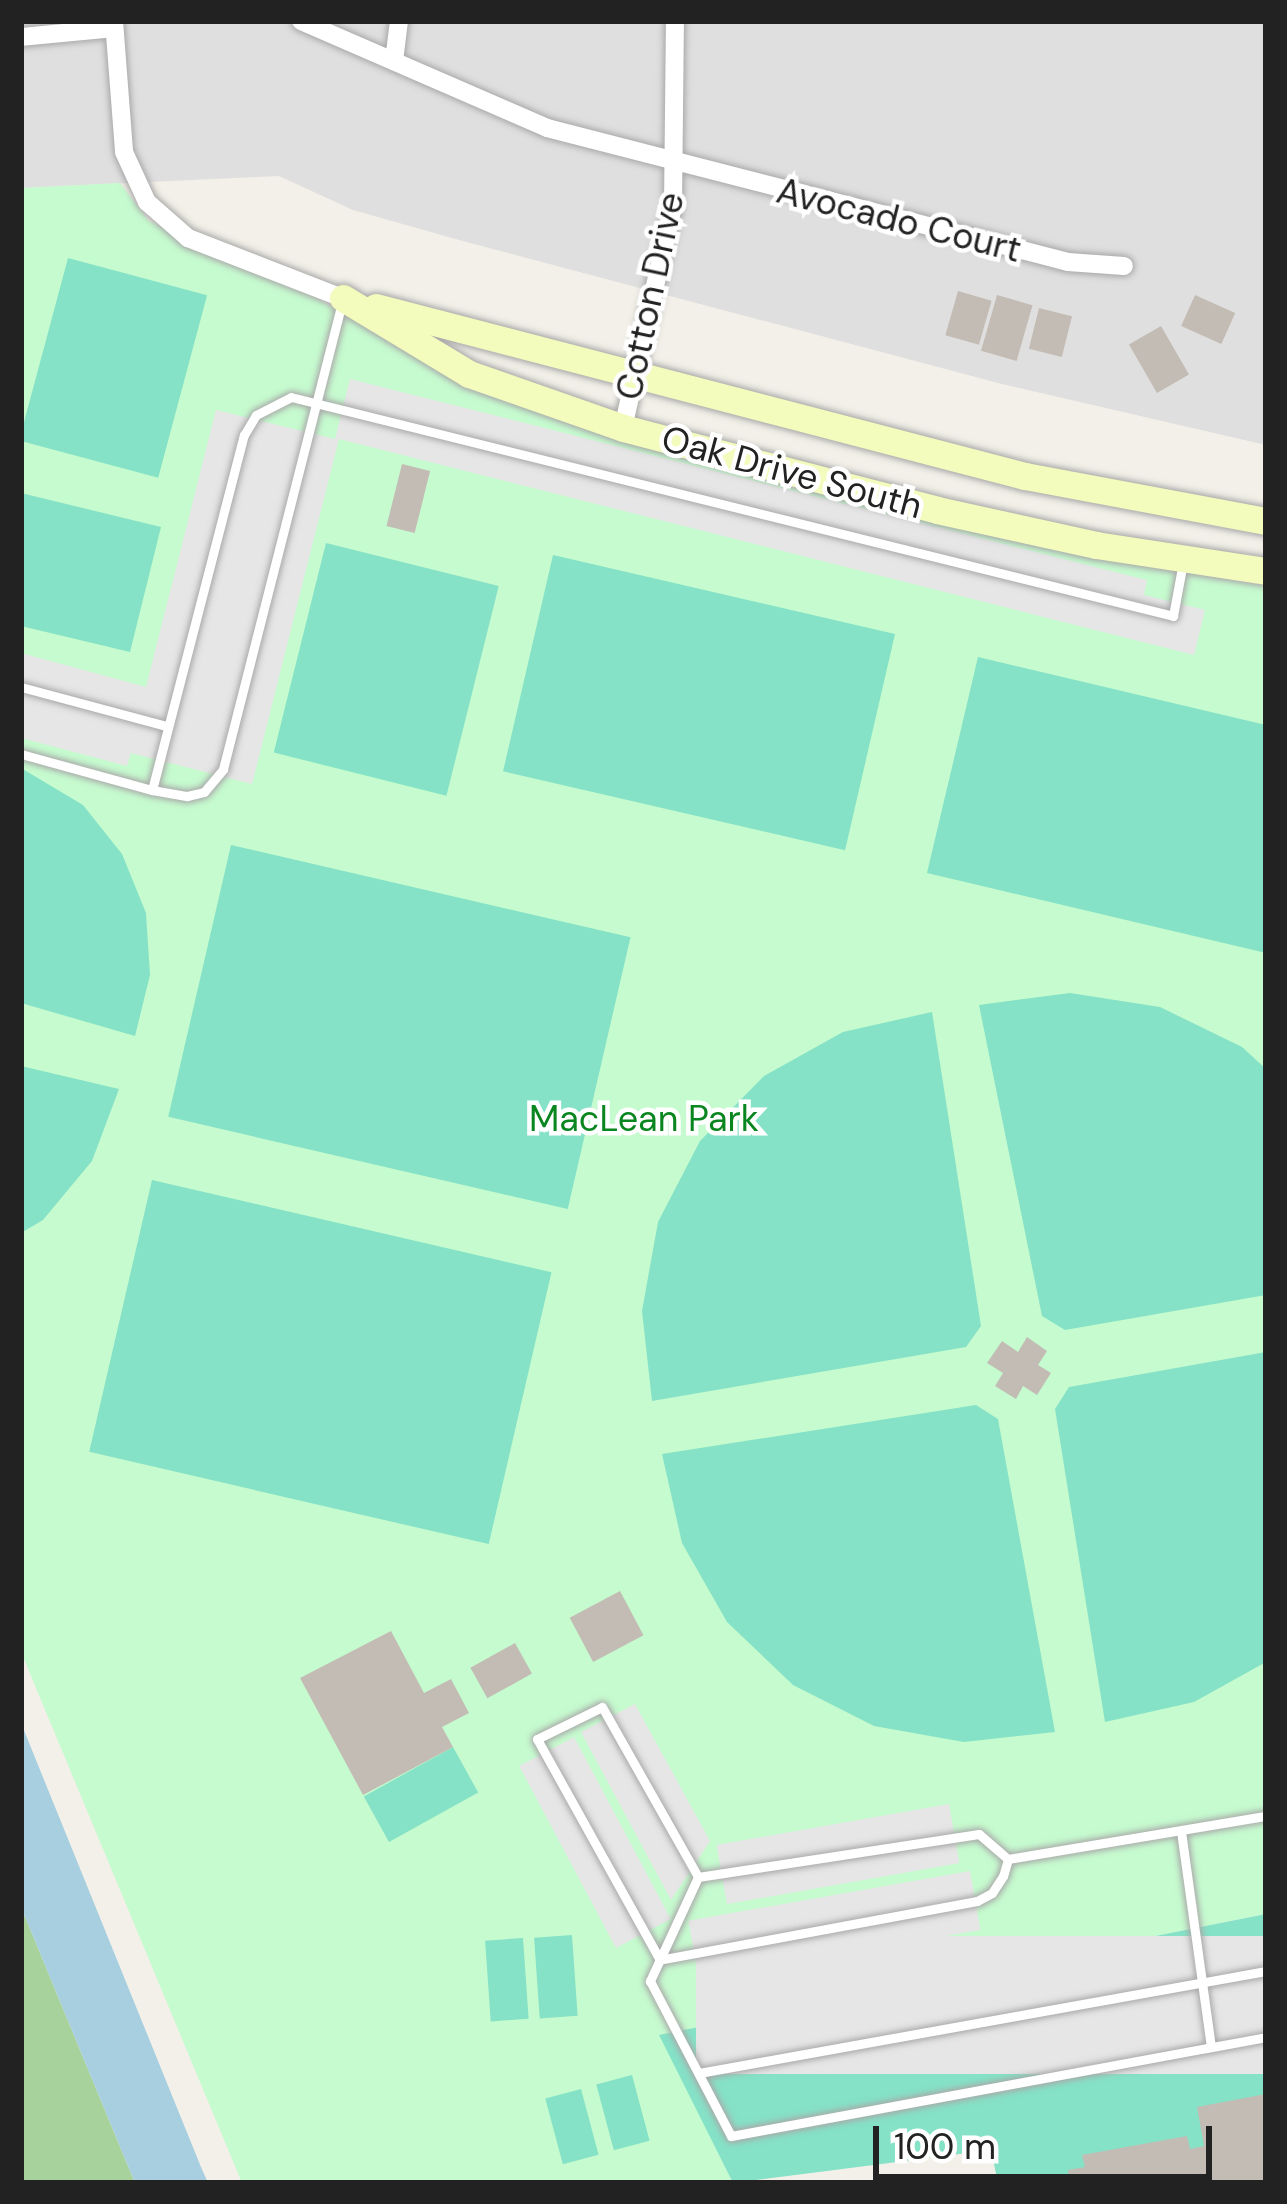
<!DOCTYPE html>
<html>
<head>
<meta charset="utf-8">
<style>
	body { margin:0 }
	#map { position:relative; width:1287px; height:2204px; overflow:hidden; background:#f2f0e8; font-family:"DM Sans",sans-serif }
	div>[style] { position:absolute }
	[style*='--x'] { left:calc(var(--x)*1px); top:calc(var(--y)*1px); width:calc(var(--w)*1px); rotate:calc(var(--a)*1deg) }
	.residential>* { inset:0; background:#e0dfdf }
	.forest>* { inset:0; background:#a7d29c }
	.park>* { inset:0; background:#c6fbcf }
	.pitch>* { inset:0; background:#85e2c6; transform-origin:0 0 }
	.parking>* { inset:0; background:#e6e6e6; transform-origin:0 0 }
	.water>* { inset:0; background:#a8cfe0 }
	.building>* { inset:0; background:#c3bcb4; transform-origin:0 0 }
	.roads { filter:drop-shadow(0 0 3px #a9a9a9) drop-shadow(0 0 3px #a9a9a9) }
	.lane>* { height:9px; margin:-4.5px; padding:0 4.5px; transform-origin:4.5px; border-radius:4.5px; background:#fff }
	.street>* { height:18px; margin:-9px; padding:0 9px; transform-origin:9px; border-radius:9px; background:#fff }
	.secondary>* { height:27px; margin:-13.5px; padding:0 13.5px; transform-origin:13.5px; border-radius:13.5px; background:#f3fbbd }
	span { translate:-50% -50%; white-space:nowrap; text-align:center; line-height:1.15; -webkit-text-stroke:9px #fff; paint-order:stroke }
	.street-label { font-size:36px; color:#222 }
	.park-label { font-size:36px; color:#09861f }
	.frame { position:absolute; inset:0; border:24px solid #222; pointer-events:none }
	.scale { position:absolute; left:873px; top:2126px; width:339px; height:54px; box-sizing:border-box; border:6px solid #222; border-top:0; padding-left:15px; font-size:36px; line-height:42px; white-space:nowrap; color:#222; -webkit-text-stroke:9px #fff; paint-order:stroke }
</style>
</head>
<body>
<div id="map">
	<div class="residential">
		<div style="clip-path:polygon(21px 21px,1266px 21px,1266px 445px,1002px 384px,459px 240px,353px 210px,279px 176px,21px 188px)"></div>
	</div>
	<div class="forest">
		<div style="clip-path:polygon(21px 1907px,135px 2183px,21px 2183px)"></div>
	</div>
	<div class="park">
		<div style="clip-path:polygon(120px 183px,149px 221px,316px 298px,480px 385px,1114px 560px,1266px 586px,1266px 1914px,660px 2035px,733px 2183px,242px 2183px,21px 1652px,21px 188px)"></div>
	</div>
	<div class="pitch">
		<div style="left:68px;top:258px;width:144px;height:189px;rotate:15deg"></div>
		<div style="clip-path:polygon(21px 493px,161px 527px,130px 652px,21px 626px)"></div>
		<div style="left:326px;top:543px;width:178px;height:216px;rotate:14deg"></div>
		<div style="left:553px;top:555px;width:351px;height:222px;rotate:13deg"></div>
		<div style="clip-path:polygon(978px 657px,1266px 725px,1266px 953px,927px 873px)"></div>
		<div style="clip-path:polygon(21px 768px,83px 805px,122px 854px,146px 913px,150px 975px,135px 1036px,21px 1003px)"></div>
		<div style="left:231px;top:845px;width:410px;height:279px;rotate:13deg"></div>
		<div style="clip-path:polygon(1070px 993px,1160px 1007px,1242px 1047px,1266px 1069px,1266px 1295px,1065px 1330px,1042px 1316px,979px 1005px)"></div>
		<div style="clip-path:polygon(932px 1012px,981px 1326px,966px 1347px,652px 1401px,642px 1311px,658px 1222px,700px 1141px,764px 1076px,843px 1032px)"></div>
		<div style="clip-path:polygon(21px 1066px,119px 1089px,92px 1161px,43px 1220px,21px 1233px)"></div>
		<div style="left:152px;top:1180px;width:410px;height:279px;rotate:13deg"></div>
		<div style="clip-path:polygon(1266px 1352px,1266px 1662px,1194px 1702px,1105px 1722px,1055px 1409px,1069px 1387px)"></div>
		<div style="clip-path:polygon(976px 1405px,998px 1419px,1055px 1732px,964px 1742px,874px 1726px,793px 1685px,727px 1622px,682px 1543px,662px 1454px)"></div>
		<div style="left:453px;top:1747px;width:52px;height:102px;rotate:61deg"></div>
		<div style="clip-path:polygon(1266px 1914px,1266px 2183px,998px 2183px,991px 2150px,733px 2183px,659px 2035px)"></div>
		<div style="left:572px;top:1935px;width:81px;height:38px;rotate:86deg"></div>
		<div style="left:523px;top:1938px;width:81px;height:38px;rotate:86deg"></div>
		<div style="left:632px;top:2075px;width:68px;height:37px;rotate:75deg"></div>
		<div style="left:581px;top:2089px;width:68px;height:37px;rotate:75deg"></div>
	</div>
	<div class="parking">
		<div style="clip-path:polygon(350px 379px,1147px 580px,1144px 595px,1205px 610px,1194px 655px,339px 439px,252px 784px,131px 753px,127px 766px,21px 738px,21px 653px,146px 687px,216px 410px,335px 439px)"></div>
		<div style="clip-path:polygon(635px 1704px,710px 1841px,671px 1900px,581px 1732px)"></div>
		<div style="left:574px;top:1737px;width:206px;height:62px;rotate:62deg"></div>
		<div style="left:949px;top:1804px;width:60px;height:236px;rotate:80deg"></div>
		<div style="left:970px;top:1871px;width:60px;height:286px;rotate:80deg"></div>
		<div style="left:1266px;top:1936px;width:138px;height:570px;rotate:90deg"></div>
	</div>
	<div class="water">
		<div style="clip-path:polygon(21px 1723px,201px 2167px,208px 2183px,135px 2183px,21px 1907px)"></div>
	</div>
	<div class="building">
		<div style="left:958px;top:291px;width:35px;height:46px;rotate:16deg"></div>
		<div style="left:997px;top:295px;width:37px;height:58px;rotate:16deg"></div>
		<div style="left:1195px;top:295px;width:44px;height:34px;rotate:24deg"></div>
		<div style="left:1039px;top:308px;width:34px;height:42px;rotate:14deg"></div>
		<div style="left:1161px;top:326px;width:56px;height:37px;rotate:60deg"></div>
		<div style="left:402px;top:464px;width:29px;height:64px;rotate:14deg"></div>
		<div style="clip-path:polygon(1027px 1337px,1047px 1351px,1038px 1365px,1051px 1373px,1037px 1395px,1023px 1386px,1016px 1399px,995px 1386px,1003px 1373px,987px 1363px,1002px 1341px,1018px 1352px)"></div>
		<div style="left:620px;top:1591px;width:50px;height:57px;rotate:62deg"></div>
		<div style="clip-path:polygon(391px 1631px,424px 1693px,451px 1679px,469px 1713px,442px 1727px,453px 1747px,363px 1795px,300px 1678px)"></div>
		<div style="left:515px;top:1643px;width:35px;height:51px;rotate:61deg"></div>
		<div style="clip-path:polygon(1266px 2094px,1266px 2183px,1070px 2183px,1068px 2170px,1085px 2167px,1082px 2155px,1187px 2136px,1190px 2149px,1204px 2146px,1197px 2107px)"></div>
	</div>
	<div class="roads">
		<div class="lane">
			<div style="--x:21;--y:687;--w:151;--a:15"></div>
			<div style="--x:21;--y:754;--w:136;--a:15.4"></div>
			<div style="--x:152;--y:790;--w:367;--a:-75.5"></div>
			<div style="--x:244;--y:435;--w:23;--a:-59"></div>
			<div style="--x:256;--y:415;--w:39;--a:-27"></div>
			<div style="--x:291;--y:397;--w:909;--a:13.94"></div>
			<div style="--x:1173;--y:616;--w:55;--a:-79.5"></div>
			<div style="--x:152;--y:790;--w:36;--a:10"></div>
			<div style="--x:187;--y:796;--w:17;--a:-13"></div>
			<div style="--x:204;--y:792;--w:30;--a:-50"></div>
			<div style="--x:223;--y:769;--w:481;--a:-75.7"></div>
			<div style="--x:602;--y:1707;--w:195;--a:60.5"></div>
			<div style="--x:698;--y:1877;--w:284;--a:-8.7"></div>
			<div style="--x:979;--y:1834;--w:38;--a:41"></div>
			<div style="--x:1008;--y:1859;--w:18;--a:106"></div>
			<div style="--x:1003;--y:1876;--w:20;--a:123"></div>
			<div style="--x:992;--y:1893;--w:17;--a:152"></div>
			<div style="--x:977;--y:1901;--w:322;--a:169.5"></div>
			<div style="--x:660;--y:1960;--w:253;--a:-119.1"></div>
			<div style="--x:537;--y:1739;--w:72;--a:-26.2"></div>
			<div style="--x:1181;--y:1831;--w:217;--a:82.1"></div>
			<div style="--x:1008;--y:1859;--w:262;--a:-9.5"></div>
			<div style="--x:698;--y:1877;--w:115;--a:114.8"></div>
			<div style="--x:650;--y:1981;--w:175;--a:62.4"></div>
			<div style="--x:731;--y:2136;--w:544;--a:-10.48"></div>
			<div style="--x:699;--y:2073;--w:576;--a:-10.2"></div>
		</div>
		<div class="street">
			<div style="--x:114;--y:21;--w:131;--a:85.6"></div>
			<div style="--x:124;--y:152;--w:55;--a:65.3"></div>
			<div style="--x:147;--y:202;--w:55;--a:41.3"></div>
			<div style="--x:188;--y:238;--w:166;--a:21.2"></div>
			<div style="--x:301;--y:21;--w:268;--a:23.5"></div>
			<div style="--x:547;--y:128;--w:538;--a:14.42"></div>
			<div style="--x:1068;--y:262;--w:56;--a:4.1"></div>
			<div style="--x:21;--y:37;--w:93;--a:-5.5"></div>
			<div style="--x:394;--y:61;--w:40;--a:-82.9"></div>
			<div style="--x:623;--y:428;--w:228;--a:-77.3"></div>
			<div style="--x:673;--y:206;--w:185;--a:-89.4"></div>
		</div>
		<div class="secondary">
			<div style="--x:343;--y:298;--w:147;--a:31.1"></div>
			<div style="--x:469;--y:374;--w:163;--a:19.3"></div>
			<div style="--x:623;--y:428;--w:325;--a:14.6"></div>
			<div style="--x:937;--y:510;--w:163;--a:12.4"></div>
			<div style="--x:1096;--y:545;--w:172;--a:8.7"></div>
			<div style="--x:376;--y:307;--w:671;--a:14.6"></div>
			<div style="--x:1025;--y:476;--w:245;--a:10.6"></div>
		</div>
	</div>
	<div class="street-label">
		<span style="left:899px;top:220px;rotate:14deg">Avocado Court</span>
		<span style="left:650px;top:296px;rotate:-78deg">Cotton Drive</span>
		<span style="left:792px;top:472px;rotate:15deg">Oak Drive South</span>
	</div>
	<div class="park-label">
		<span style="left:644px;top:1119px">MacLean Park</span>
	</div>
	<div class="frame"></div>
	<div class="scale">100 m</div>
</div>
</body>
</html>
